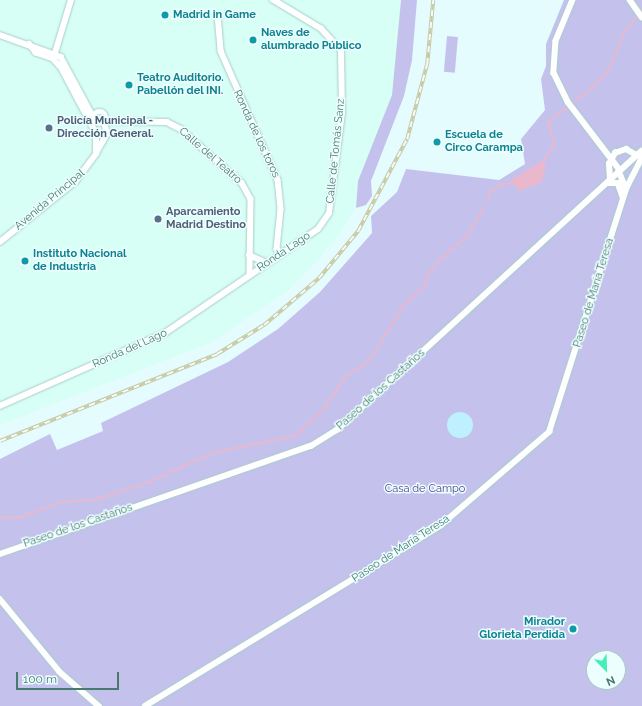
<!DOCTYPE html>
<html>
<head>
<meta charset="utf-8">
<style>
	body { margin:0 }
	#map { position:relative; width:642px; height:706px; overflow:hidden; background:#e5fcfe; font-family:Raleway,sans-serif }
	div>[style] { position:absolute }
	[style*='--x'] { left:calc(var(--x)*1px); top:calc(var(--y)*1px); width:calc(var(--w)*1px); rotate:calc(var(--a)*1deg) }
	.commercial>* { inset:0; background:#d8fff5 }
	.green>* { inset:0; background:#c4c2ed; transform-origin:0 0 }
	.sand>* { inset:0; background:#bef0ff }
	.round { border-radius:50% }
	.water>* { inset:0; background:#e9b8cc }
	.stream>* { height:2px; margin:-1px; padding:0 1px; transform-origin:1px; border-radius:1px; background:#e9b8cc }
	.roads { filter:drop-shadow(0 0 1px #a8ceca) drop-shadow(0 0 1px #a8ceca) }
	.minor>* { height:5.5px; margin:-2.75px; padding:0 2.75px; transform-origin:2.75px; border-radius:2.75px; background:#fff }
	.minor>.ring { margin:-2.75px; padding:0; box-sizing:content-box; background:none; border:5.5px solid #fff; border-radius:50% }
	.rail>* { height:3.5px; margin-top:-1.75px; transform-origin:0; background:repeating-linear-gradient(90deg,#edfeff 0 6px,#c9c8a2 0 12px); box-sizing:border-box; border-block:1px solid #c9c8a2 }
	.dots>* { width:11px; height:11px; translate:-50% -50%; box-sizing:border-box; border:2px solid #edfeff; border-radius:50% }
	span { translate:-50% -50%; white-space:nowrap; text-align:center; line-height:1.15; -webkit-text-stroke:3px #edfeff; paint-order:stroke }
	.culture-label { font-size:11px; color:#0d838f; font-weight:700 }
	.left { translate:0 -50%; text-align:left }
	.right { translate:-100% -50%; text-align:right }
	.service-label { font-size:11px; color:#4e5e75; font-weight:700 }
	.street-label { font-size:11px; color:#48796f }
	.park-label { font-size:11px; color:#4f448c }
	.north { position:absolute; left:586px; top:650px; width:40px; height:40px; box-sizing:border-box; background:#edfeff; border:1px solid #abc9c5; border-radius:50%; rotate:157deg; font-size:11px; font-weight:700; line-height:16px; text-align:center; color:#48796f }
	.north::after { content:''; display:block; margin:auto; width:14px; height:18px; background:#42f0b7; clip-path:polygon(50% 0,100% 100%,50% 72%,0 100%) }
	.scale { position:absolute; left:16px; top:672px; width:103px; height:18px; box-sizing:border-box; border:2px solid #48796f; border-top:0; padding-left:5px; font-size:12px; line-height:14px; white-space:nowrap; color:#48796f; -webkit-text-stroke:3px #edfeff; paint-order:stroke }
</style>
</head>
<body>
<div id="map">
	<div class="commercial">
		<div style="clip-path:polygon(0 0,401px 0,392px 95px,358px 181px,359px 201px,339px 235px,313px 265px,289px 290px,210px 343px,0 425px)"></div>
	</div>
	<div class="green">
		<div style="clip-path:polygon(401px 0,417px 0,412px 60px,404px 96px,371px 181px,372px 196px,366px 205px,356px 208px,358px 181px,392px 95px)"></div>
		<div style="clip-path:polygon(evenodd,564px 0,642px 0,642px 706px,0 706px,0 459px,50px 434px,57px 450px,103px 431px,101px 423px,228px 362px,278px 329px,320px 292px,372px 233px,371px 216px,397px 192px,406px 169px,499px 180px,525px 164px,521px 139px,545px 110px,541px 79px,546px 66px,546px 44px,564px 0,594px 658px,618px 658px,618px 682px,594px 682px,594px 658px)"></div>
		<div style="left:447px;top:36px;width:11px;height:36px;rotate:5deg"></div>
	</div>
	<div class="sand">
		<div class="round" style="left:447px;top:412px;width:26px;height:26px"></div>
	</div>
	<div class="water">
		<div style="clip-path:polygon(542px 161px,546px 164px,542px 182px,519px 191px,511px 180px)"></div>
	</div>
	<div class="stream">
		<div style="--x:542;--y:163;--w:23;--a:-56"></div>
		<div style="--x:555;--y:144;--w:23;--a:-108"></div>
		<div style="--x:548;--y:122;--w:57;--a:-37.9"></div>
		<div style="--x:593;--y:87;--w:25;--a:-48"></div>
		<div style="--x:610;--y:68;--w:34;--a:-69"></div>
		<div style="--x:622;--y:36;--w:34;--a:-53"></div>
		<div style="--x:488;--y:201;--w:9;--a:-77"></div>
		<div style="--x:490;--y:192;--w:12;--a:-35"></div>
		<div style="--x:500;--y:185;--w:15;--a:-8"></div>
		<div style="--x:0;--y:518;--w:21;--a:-3"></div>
		<div style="--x:21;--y:517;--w:45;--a:-19.7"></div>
		<div style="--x:63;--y:502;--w:35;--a:-5"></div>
		<div style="--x:98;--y:499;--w:55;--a:-18.1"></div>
		<div style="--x:150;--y:482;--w:68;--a:-25.1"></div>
		<div style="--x:212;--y:453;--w:85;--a:-11.6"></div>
		<div style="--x:295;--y:436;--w:42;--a:-44"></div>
		<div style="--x:325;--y:407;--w:37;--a:-56"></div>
		<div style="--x:346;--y:376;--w:27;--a:-33"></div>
		<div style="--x:369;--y:361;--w:66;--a:-58"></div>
		<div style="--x:404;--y:305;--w:29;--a:-44"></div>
		<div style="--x:425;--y:285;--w:11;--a:-75"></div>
		<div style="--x:428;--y:274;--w:18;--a:-49"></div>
		<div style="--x:440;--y:260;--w:36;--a:-42"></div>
		<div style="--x:467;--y:236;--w:33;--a:-59"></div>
	</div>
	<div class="roads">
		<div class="minor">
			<div style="--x:573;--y:0;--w:44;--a:112.5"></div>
			<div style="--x:556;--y:41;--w:32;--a:94"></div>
			<div style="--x:554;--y:73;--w:32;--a:64"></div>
			<div style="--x:568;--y:102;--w:86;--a:52.6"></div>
			<div style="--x:630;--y:0;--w:21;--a:55"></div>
			<div style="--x:218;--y:15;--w:36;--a:85"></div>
			<div style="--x:221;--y:51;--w:141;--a:66.2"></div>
			<div style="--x:278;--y:180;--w:29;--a:84"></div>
			<div style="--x:281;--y:209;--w:40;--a:95.7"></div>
			<div style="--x:277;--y:249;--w:6;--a:51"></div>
			<div style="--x:0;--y:35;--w:65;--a:19.8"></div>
			<div style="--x:61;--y:57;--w:69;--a:61.6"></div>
			<div style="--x:55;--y:53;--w:55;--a:-73.2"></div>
			<div class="ring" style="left:94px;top:112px;width:6.5px;height:6.5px"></div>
			<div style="--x:105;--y:121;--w:62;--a:0.9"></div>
			<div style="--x:167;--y:122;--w:16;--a:27"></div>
			<div style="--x:181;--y:129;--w:81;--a:41.5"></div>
			<div style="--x:242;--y:183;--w:18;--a:61"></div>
			<div style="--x:251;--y:199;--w:76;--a:90.8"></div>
			<div style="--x:96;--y:153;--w:22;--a:-60"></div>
			<div style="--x:107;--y:134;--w:11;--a:-105"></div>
			<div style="--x:619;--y:171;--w:18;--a:68"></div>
			<div style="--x:610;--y:179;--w:15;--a:-94"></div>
			<div style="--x:609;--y:164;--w:13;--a:-61"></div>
			<div style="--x:615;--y:153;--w:12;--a:-20"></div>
			<div style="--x:626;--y:149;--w:13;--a:29"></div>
			<div style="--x:607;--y:183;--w:11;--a:0"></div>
			<div style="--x:618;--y:183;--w:15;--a:70"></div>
			<div style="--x:0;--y:242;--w:96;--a:-38.7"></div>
			<div style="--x:75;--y:182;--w:35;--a:-53"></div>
			<div style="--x:96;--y:154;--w:20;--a:-90"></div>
			<div style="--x:96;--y:134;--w:75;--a:-117.9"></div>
			<div style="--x:61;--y:68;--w:12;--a:-132"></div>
			<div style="--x:53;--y:59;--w:18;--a:-161"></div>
			<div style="--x:36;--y:53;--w:11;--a:-128"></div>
			<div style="--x:249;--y:255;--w:20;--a:24"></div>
			<div style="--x:0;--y:406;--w:180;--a:-23.9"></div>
			<div style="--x:165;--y:333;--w:185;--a:-34.2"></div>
			<div style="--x:318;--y:229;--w:19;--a:-55"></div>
			<div style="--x:329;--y:213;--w:101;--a:-82.6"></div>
			<div style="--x:342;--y:113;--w:62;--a:-90.9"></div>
			<div style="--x:341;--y:51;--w:30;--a:-132"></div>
			<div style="--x:321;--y:29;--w:56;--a:-148.9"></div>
			<div style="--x:0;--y:554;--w:329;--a:-19.2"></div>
			<div style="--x:311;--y:446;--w:31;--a:-32"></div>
			<div style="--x:337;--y:430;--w:413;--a:-42.5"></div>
			<div style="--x:0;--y:599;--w:94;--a:50.6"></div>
			<div style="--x:60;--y:672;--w:52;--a:41.1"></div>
			<div style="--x:145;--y:706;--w:347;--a:-31.4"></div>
			<div style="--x:441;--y:525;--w:143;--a:-40.7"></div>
			<div style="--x:549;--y:432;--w:255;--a:-72.4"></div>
			<div style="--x:626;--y:189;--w:35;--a:-63"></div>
		</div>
	</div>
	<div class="rail">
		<div style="--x:0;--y:441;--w:234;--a:-21.8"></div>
		<div style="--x:217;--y:354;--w:55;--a:-31.7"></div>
		<div style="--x:264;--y:325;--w:72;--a:-40.5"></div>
		<div style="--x:319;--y:278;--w:61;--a:-50.3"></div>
		<div style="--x:358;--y:231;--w:104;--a:-62"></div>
		<div style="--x:407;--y:139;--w:78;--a:-75.1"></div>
		<div style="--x:427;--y:64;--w:64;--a:-84.6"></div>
	</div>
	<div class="dots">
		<div style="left:165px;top:15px;background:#0f9aa8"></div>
		<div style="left:253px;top:40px;background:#0f9aa8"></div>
		<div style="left:129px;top:85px;background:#0f9aa8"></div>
		<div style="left:49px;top:128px;background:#5c6f8a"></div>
		<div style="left:437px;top:142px;background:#0f9aa8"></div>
		<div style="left:158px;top:219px;background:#5c6f8a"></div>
		<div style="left:25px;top:261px;background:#0f9aa8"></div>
		<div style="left:573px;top:629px;background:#0f9aa8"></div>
	</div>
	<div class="culture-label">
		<span class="left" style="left:173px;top:15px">Madrid in Game</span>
		<span class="left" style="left:261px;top:40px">Naves de<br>alumbrado Público</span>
		<span class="left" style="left:137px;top:85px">Teatro Auditorio.<br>Pabellón del INI.</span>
		<span class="left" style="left:445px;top:142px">Escuela de<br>Circo Carampa</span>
		<span class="left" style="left:33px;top:261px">Instituto Nacional<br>de Industria</span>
		<span class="right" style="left:565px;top:629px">Mirador<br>Glorieta Perdida</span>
	</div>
	<div class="service-label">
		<span class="left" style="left:57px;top:128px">Policía Municipal -<br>Dirección General.</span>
		<span class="left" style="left:166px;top:219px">Aparcamiento<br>Madrid Destino</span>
	</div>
	<div class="street-label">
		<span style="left:256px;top:134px;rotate:65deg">Ronda de los toros</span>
		<span style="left:336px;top:151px;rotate:-84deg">Calle de Tomás Sanz</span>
		<span style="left:210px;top:156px;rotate:41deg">Calle del Teatro</span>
		<span style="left:50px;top:200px;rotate:-40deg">Avenida Principal</span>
		<span style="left:284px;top:252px;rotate:-34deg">Ronda Lago</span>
		<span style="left:594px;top:293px;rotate:-73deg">Paseo de María Teresa</span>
		<span style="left:130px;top:349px;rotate:-24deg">Ronda del Lago</span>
		<span style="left:381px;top:390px;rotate:-42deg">Paseo de los Castaños</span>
		<span style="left:78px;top:526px;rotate:-19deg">Paseo de los Castaños</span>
		<span style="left:401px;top:549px;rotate:-33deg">Paseo de María Teresa</span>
	</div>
	<div class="park-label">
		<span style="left:425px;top:489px">Casa de Campo</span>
	</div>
	<div class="north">N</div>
	<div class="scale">100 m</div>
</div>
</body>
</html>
